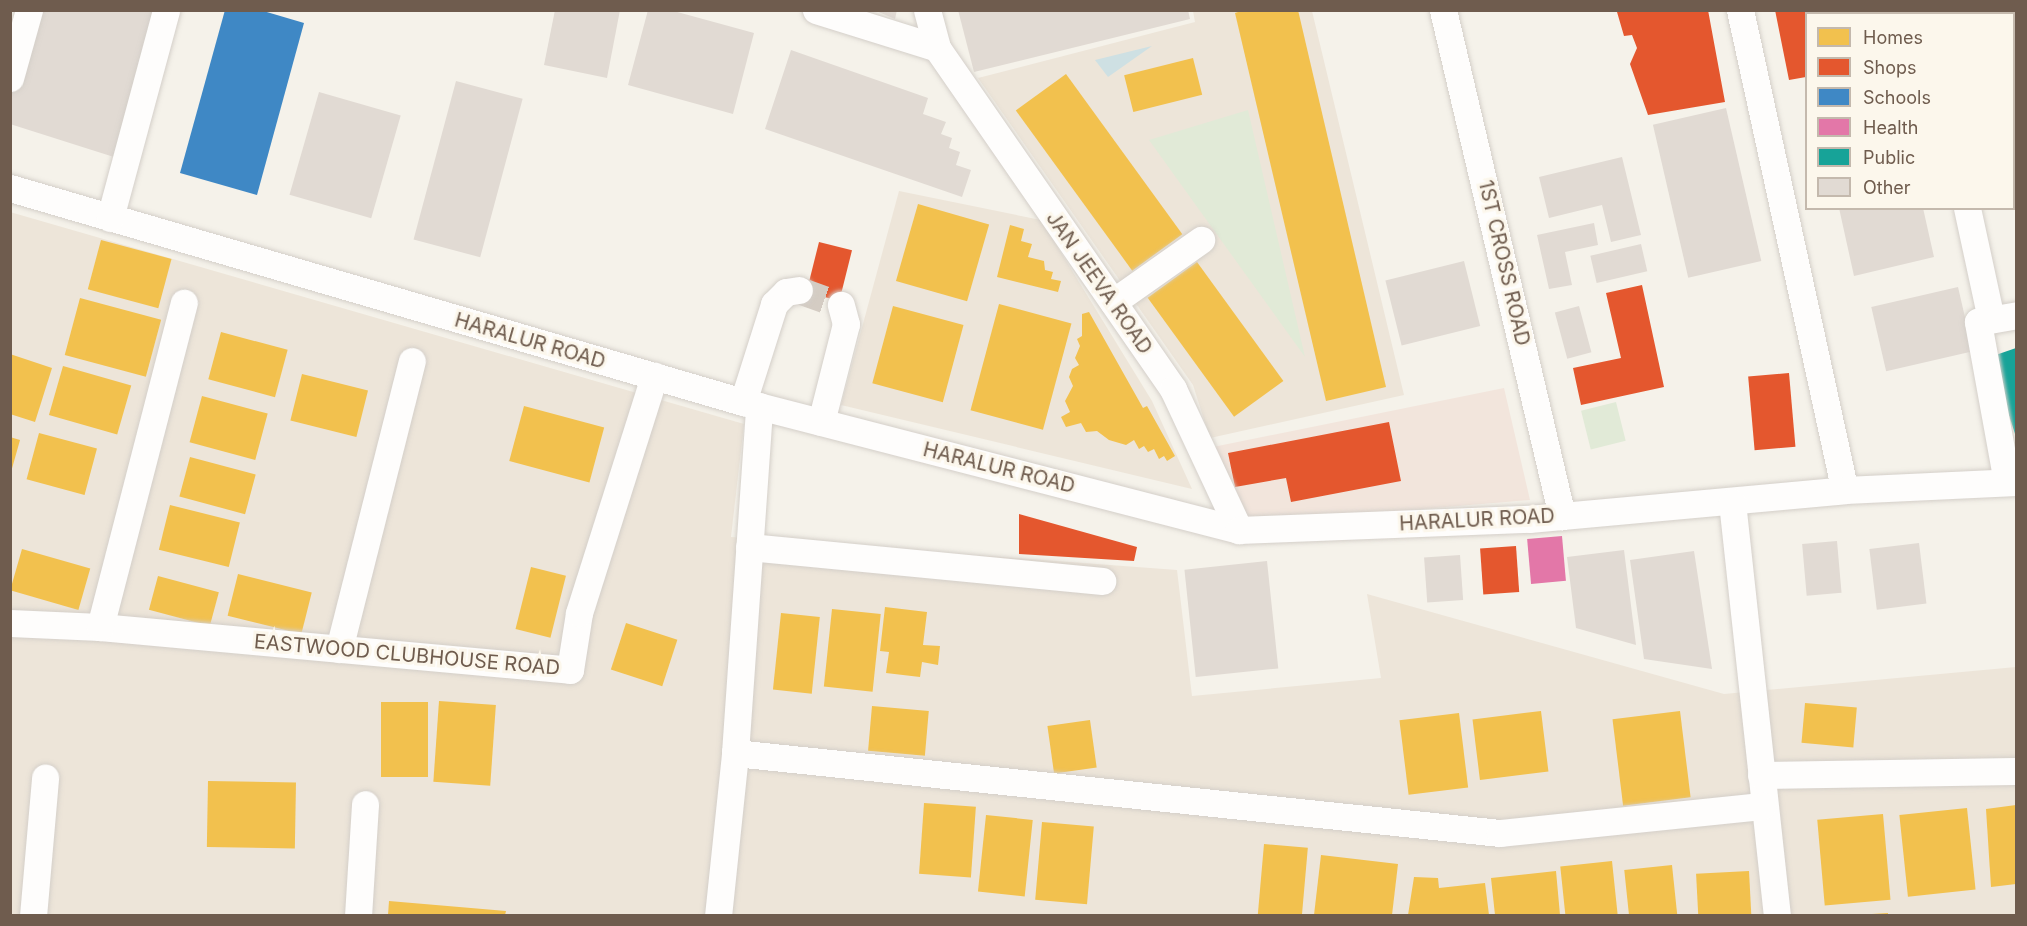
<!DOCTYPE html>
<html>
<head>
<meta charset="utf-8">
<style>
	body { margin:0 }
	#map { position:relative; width:2027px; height:926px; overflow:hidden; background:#f5f2ea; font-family:Inter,sans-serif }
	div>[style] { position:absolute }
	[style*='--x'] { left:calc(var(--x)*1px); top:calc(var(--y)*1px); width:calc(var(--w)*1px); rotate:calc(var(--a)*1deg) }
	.residential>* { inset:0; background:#ede5d9 }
	.commercial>* { inset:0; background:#f2e5dc }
	.green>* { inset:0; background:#e1ead7; transform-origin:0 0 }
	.water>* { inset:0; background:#cee0e3 }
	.homes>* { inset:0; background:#f2c14e; transform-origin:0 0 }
	.shops>* { inset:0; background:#e4572e; transform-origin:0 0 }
	.schools>* { inset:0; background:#3f88c5 }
	.health>* { inset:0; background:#e377a8; transform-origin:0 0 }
	.public>* { inset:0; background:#17a398 }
	.building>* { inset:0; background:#e1dad3; transform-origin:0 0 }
	.minor-tunnel>* { height:27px; margin-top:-13.5px; transform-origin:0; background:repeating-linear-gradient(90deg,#d4ccc3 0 27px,transparent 0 41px) }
	.roads { filter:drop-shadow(0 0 2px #d4cfc9) drop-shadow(0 0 2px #d4cfc9) }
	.minor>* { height:27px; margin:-13.5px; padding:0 13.5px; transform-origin:13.5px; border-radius:13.5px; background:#fefdfc }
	span { translate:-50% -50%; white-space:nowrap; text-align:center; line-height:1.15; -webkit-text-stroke:6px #fcf7ec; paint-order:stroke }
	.street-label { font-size:20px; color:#6f5c4e }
	.frame { position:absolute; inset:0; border:12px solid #6f5c4e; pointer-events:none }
	.legend { position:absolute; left:1805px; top:12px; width:210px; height:198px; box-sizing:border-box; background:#fcf7ec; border:2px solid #c4b9ad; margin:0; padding:8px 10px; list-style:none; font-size:18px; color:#6f5c4e }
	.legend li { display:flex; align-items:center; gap:12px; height:30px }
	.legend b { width:30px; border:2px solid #c4b9ad }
</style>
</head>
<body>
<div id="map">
	<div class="residential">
		<div style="clip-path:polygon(1193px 11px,1312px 11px,1404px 395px,1210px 438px,1193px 385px,978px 78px,1195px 22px)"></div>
		<div style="clip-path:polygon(899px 191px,1041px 220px,1152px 401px,1192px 489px,841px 405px)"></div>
		<div style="clip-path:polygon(10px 212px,744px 424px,731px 537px,1177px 570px,1192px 696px,1381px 678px,1367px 594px,1724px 694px,2016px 667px,2016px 915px,11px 915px)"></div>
	</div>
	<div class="commercial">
		<div style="clip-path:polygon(1504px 388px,1530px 500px,1243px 524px,1208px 448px)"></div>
	</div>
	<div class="green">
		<div style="clip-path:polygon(1248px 110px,1305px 357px,1149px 140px)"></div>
		<div style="left:1616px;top:402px;width:40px;height:36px;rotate:76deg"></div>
	</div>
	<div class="water">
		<div style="clip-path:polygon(1152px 46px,1108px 77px,1095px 60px)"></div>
	</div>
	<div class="homes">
		<div style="clip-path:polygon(1244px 10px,1298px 10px,1386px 387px,1326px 401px,1235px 13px)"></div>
		<div style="left:1193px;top:58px;width:38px;height:71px;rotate:76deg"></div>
		<div style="left:1066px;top:74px;width:198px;height:62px;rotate:54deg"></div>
		<div style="left:918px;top:204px;width:74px;height:80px;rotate:16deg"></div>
		<div style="clip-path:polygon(1010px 225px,1024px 229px,1021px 241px,1032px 244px,1028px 257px,1044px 261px,1045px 270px,1053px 272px,1051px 279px,1061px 281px,1058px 292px,997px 277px)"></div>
		<div style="left:101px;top:240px;width:73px;height:51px;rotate:15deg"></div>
		<div style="left:1197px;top:262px;width:147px;height:61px;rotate:54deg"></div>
		<div style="left:80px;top:298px;width:84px;height:59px;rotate:15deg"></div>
		<div style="left:999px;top:304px;width:75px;height:110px;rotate:15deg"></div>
		<div style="left:893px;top:306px;width:73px;height:80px;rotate:15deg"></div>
		<div style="clip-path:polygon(1089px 312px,1143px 408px,1147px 406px,1175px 456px,1167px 461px,1164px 456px,1159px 459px,1154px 449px,1148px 452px,1144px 446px,1139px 449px,1134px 440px,1126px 445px,1109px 440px,1097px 431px,1086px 432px,1081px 423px,1066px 427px,1061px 417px,1070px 412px,1065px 401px,1073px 386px,1069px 377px,1072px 369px,1079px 365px,1075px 358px,1080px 346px,1077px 339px,1082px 336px,1082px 314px)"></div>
		<div style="left:221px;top:332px;width:69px;height:49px;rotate:15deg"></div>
		<div style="clip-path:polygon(10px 354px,52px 368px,35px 422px,10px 414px)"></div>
		<div style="left:63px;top:366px;width:71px;height:51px;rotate:16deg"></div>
		<div style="left:302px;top:374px;width:68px;height:48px;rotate:14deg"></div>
		<div style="left:202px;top:396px;width:68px;height:48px;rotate:15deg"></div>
		<div style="left:524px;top:406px;width:83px;height:57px;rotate:15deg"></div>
		<div style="left:39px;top:433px;width:60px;height:48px;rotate:15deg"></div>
		<div style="clip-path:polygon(10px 437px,20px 440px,11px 472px,10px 472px)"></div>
		<div style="left:190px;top:457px;width:68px;height:41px;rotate:15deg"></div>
		<div style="left:170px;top:505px;width:72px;height:46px;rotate:14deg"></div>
		<div style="left:22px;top:549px;width:71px;height:43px;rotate:16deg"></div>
		<div style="left:531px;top:567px;width:36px;height:64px;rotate:14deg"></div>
		<div style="left:238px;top:574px;width:76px;height:43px;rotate:14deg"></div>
		<div style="left:158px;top:576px;width:63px;height:35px;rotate:15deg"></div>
		<div style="clip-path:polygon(885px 607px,927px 612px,923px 645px,940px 646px,938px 665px,922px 662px,920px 677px,886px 673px,889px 652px,880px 651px)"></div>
		<div style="left:832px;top:609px;width:49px;height:78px;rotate:6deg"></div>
		<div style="left:781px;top:613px;width:39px;height:77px;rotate:6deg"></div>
		<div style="left:626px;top:623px;width:54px;height:49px;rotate:18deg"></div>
		<div style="left:439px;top:701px;width:57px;height:81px;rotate:4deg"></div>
		<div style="left:381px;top:702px;width:47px;height:75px"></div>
		<div style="left:1805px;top:703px;width:52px;height:40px;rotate:5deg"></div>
		<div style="left:872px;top:706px;width:57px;height:45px;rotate:5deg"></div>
		<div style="left:1541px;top:711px;width:61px;height:69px;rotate:83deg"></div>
		<div style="left:1680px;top:711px;width:87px;height:68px;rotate:83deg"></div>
		<div style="left:1459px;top:713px;width:75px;height:60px;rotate:83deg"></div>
		<div style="left:1090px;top:720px;width:48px;height:43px;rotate:82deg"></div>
		<div style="left:208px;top:781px;width:88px;height:66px;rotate:1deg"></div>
		<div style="left:924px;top:803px;width:52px;height:71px;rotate:4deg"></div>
		<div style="clip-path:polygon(2016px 805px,2016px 884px,1991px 887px,1986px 809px)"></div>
		<div style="left:1967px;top:808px;width:82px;height:68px;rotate:84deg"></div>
		<div style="left:1883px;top:814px;width:86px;height:66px;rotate:85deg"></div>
		<div style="left:986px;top:815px;width:47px;height:77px;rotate:6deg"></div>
		<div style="left:1042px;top:822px;width:52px;height:78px;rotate:5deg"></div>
		<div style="left:1264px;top:844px;width:44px;height:71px;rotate:5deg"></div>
		<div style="clip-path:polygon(1321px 855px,1398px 864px,1392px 915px,1314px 915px)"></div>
		<div style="left:1612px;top:861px;width:54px;height:52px;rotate:84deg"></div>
		<div style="left:1672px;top:865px;width:50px;height:48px;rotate:84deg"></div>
		<div style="clip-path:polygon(1556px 871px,1560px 915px,1495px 915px,1491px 878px)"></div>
		<div style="left:1749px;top:871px;width:44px;height:53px;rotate:87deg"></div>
		<div style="clip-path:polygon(1414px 877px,1438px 878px,1439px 888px,1485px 883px,1489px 915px,1408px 915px)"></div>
		<div style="clip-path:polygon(389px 901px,506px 911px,505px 915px,388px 915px)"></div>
		<div style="clip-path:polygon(1888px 913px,1888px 915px,1872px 915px,1872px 914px)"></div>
	</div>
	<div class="shops">
		<div style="clip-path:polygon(1622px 10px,1708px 10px,1725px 102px,1648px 115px,1630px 64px,1637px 48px,1632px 35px,1624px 36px,1617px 12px)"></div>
		<div style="clip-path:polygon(1775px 10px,1856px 10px,1857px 14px,1806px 14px,1806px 77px,1789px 80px)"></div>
		<div style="left:819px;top:242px;width:34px;height:52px;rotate:14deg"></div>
		<div style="clip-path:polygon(1642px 285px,1664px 387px,1581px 405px,1573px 368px,1621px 358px,1606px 293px)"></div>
		<div style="left:1789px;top:373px;width:74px;height:41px;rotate:85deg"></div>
		<div style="clip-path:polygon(1389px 422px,1401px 481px,1291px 502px,1286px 478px,1235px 487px,1228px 453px)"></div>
		<div style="clip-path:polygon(1019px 514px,1137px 547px,1134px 561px,1019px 554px)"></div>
		<div style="left:1516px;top:546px;width:46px;height:36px;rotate:86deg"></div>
	</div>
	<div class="schools">
		<div style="clip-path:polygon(225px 10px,260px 10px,304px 23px,257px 195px,180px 173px)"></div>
	</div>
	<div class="health">
		<div style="left:1562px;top:536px;width:45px;height:35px;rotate:85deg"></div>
	</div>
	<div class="public">
		<div style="clip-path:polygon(2016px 348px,2016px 437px,1990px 357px)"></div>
	</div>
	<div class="building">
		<div style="clip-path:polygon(36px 10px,164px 10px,117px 158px,10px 124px,10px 92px)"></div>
		<div style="clip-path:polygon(555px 10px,620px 10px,607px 78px,544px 65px)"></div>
		<div style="clip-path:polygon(648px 10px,670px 10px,754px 33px,733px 114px,628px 85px)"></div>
		<div style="clip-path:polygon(874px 10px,897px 10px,895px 19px)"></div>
		<div style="clip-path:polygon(958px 10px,1188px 10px,1190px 19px,974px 72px)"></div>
		<div style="clip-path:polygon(791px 50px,928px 98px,923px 114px,946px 122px,941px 134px,952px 138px,949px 148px,960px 152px,956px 165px,971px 170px,962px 197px,765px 129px)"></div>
		<div style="left:456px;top:81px;width:69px;height:164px;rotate:15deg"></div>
		<div style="left:319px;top:92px;width:85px;height:107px;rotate:16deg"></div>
		<div style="left:1726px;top:108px;width:157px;height:75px;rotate:77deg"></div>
		<div style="clip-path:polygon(1622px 157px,1641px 235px,1611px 242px,1602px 205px,1549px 218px,1539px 177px)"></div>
		<div style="clip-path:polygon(1839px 208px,1923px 208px,1934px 257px,1854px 276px)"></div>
		<div style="clip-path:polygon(1594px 223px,1598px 245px,1565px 252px,1572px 285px,1549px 289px,1537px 235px)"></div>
		<div style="left:1641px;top:244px;width:28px;height:52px;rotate:77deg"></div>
		<div style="left:1464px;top:261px;width:67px;height:81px;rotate:76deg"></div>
		<div style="left:1958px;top:287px;width:66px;height:89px;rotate:77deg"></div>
		<div style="left:1579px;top:306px;width:48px;height:25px;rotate:75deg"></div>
		<div style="left:1837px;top:541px;width:52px;height:35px;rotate:85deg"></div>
		<div style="left:1919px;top:543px;width:61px;height:50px;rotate:83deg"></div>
		<div style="clip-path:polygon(1624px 550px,1636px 645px,1576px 628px,1567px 557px)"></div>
		<div style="clip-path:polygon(1694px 551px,1712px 669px,1644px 659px,1630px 560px)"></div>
		<div style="left:1460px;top:555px;width:45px;height:36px;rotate:86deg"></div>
		<div style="left:1267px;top:561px;width:108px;height:83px;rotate:84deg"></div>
	</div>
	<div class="minor-tunnel">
		<div style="--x:799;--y:290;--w:45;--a:19.7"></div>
	</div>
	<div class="roads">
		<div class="minor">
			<div style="--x:816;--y:10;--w:127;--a:17.4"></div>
			<div style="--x:927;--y:10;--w:39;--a:75"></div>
			<div style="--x:937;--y:48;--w:415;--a:55.3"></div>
			<div style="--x:1173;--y:389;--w:156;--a:64.9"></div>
			<div style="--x:1443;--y:10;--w:520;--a:76.77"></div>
			<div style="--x:1740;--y:10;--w:491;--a:77.7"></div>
			<div style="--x:1924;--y:10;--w:4;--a:90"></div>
			<div style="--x:10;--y:78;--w:71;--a:-74.4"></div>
			<div style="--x:10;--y:188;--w:764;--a:16.28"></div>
			<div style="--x:743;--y:402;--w:512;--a:14.47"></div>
			<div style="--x:1239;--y:530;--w:290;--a:-2.2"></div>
			<div style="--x:1529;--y:519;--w:317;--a:-5.2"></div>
			<div style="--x:1845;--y:490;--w:171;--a:-2.7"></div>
			<div style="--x:1967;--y:208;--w:114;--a:77.8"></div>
			<div style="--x:110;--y:218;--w:215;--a:-74.9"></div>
			<div style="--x:1113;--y:302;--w:108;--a:-35.2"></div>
			<div style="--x:743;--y:402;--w:103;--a:-72.4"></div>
			<div style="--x:774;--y:304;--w:17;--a:-45"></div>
			<div style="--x:786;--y:292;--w:13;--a:-9"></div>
			<div style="--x:821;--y:422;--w:101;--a:-75.7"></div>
			<div style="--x:846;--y:324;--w:20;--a:-105"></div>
			<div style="--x:2007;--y:482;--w:163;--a:-100.3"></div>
			<div style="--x:1978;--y:322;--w:39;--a:-10"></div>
			<div style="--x:1732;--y:502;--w:416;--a:83.8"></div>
			<div style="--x:749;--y:547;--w:355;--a:5.5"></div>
			<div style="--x:10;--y:623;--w:90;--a:2.5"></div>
			<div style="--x:100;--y:627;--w:472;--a:5.2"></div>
			<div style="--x:570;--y:670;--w:58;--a:-81"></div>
			<div style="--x:579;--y:613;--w:249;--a:-72.4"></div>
			<div style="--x:100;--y:627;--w:335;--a:-75.5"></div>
			<div style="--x:339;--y:649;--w:297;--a:-75.8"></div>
			<div style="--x:735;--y:753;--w:769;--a:5.97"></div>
			<div style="--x:1500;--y:833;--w:264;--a:-5.9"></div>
			<div style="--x:1761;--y:775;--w:255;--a:-0.9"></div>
			<div style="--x:33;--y:916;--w:139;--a:-85"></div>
			<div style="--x:358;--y:916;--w:112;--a:-86.4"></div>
			<div style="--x:718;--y:916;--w:164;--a:-84"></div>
			<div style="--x:735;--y:753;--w:348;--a:-86"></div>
		</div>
	</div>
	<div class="street-label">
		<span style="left:1504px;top:263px;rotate:77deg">1ST CROSS ROAD</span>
		<span style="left:1099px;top:283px;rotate:55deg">JAN JEEVA ROAD</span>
		<span style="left:530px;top:341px;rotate:16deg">HARALUR ROAD</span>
		<span style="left:999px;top:468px;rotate:14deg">HARALUR ROAD</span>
		<span style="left:1477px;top:520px;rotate:-3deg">HARALUR ROAD</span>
		<span style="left:407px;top:655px;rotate:5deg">EASTWOOD CLUBHOUSE ROAD</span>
	</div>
	<div class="frame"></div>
	<ul class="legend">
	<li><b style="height:16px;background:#f2c14e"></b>Homes</li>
	<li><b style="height:16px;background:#e4572e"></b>Shops</li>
	<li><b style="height:16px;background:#3f88c5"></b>Schools</li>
	<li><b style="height:16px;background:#e377a8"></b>Health</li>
	<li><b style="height:16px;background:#17a398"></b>Public</li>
	<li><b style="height:16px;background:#e1dad3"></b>Other</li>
	</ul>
</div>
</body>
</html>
